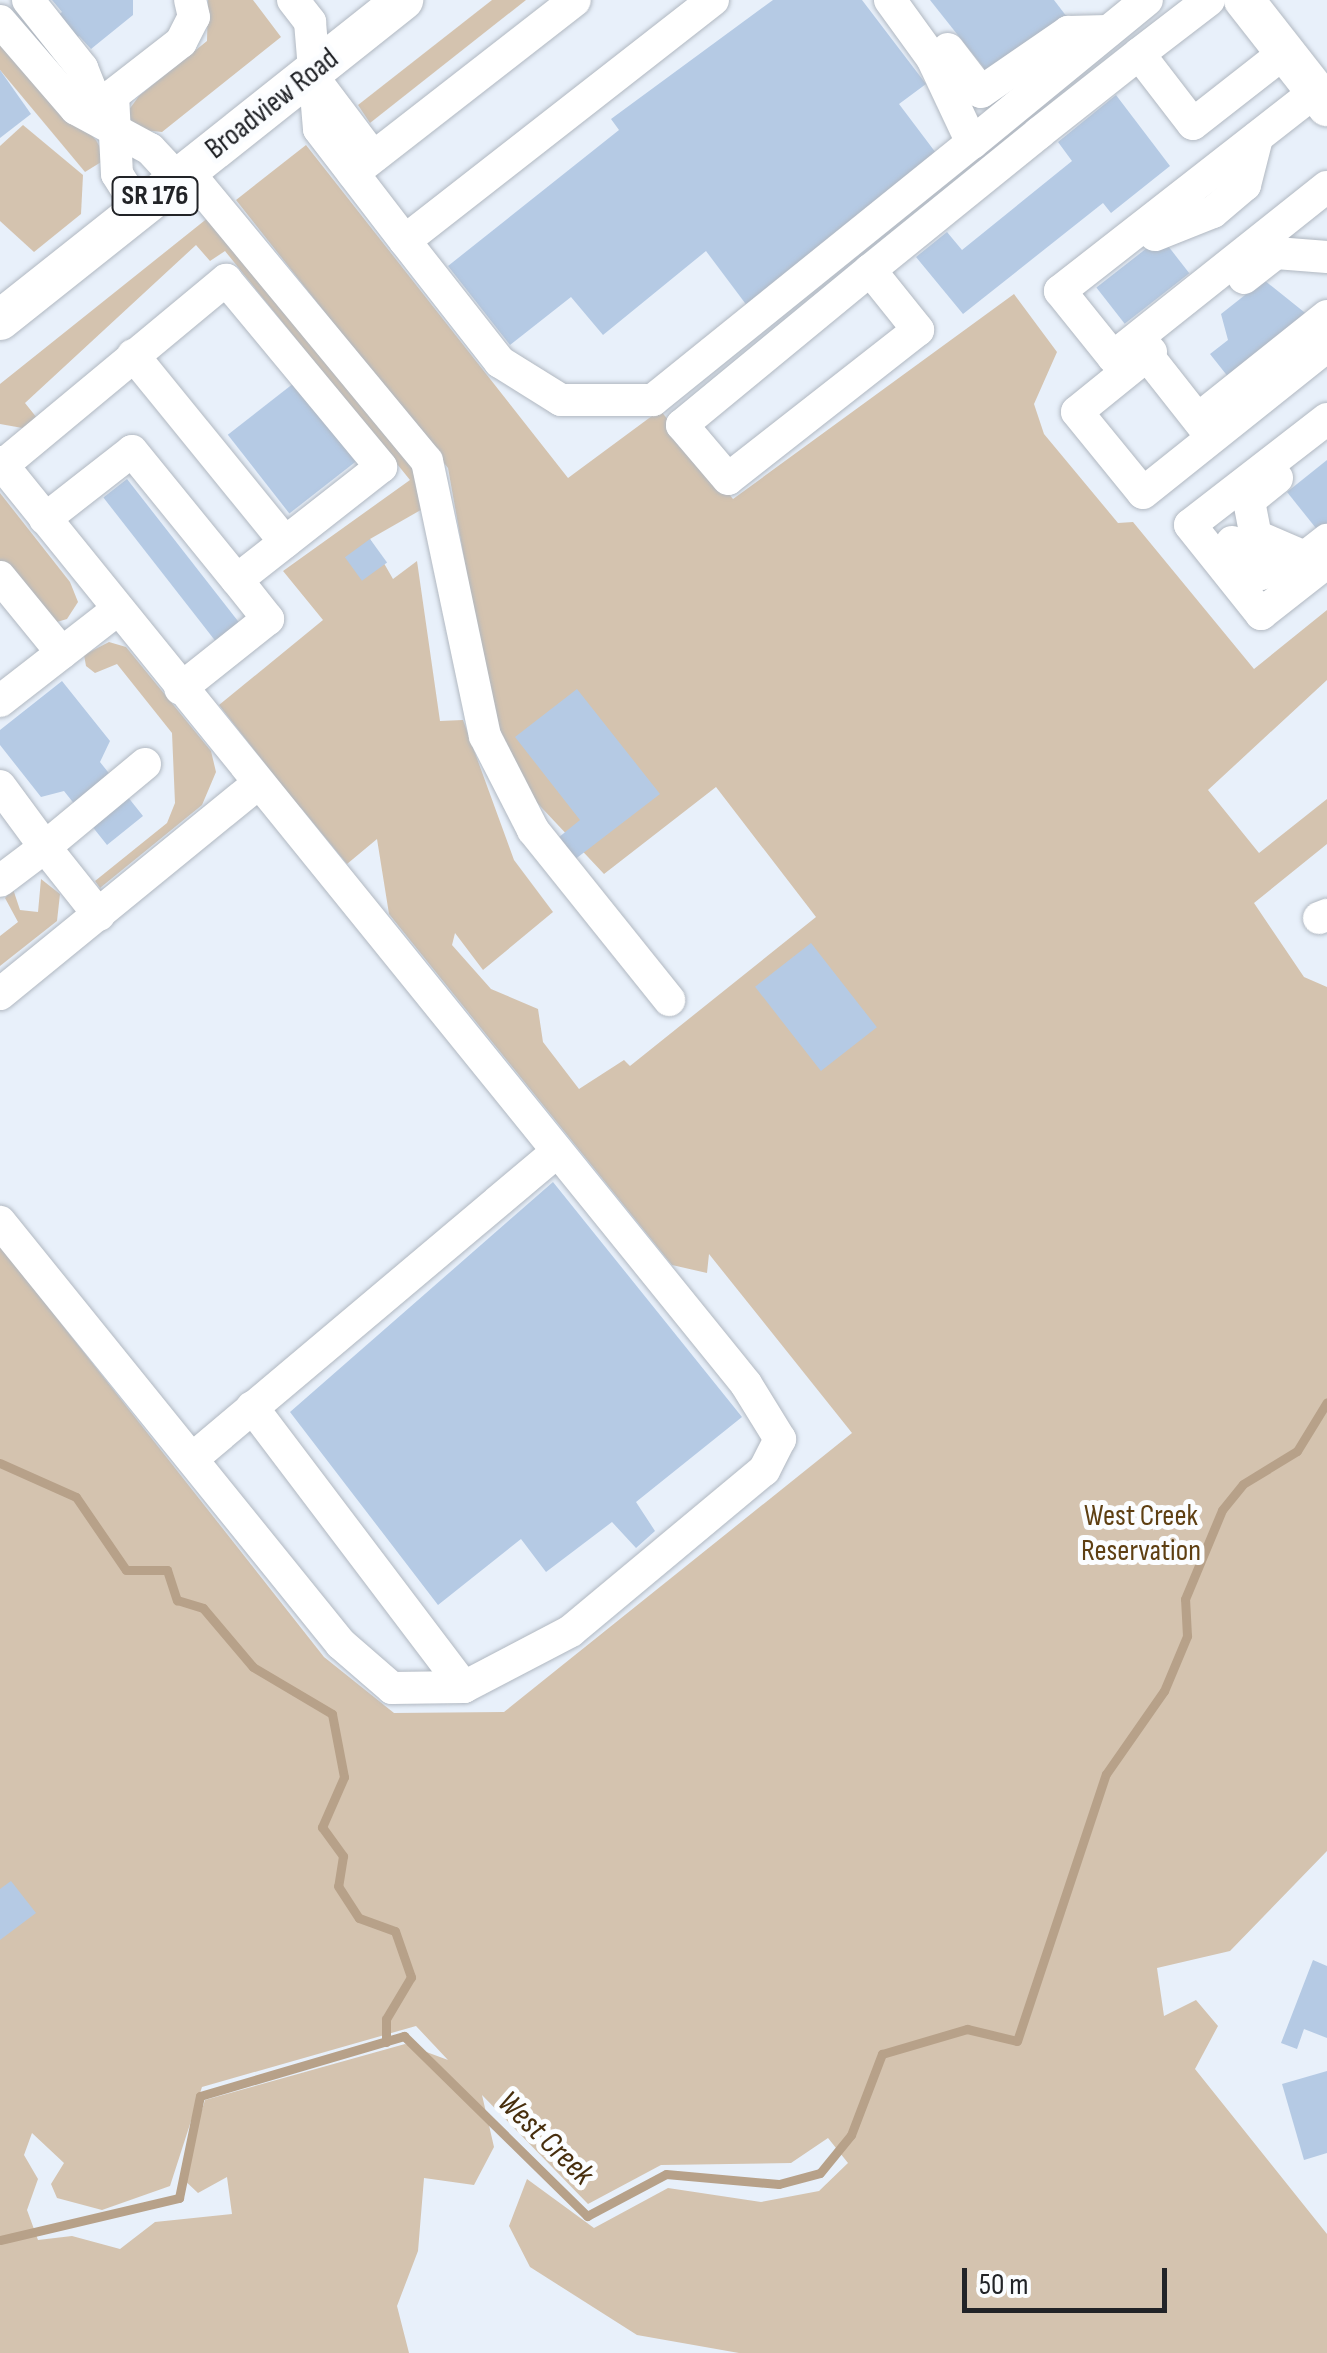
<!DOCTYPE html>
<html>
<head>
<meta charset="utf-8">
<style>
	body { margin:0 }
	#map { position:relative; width:1327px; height:2353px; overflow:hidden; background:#e8f0fa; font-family:"Sofia Sans Condensed",sans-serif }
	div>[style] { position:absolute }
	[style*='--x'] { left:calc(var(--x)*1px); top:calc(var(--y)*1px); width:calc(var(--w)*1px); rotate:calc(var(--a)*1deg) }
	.green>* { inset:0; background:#d4c3af }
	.stream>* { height:9px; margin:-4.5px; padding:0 4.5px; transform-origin:4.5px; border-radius:4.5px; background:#b7a189 }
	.building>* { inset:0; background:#b5cae4; transform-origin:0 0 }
	.roads { filter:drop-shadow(0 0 2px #b1b8c1) drop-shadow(0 0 2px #b1b8c1) }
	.minor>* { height:32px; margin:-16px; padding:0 16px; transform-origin:16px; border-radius:16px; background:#fff }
	.major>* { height:40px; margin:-20px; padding:0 20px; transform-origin:20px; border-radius:20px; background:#fff }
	span { translate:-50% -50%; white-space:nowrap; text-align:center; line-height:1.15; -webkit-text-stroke:10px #fbfdff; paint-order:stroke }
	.shield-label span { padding:2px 8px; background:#fbfdff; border:2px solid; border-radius:8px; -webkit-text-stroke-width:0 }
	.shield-label { font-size:28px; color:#212327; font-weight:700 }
	.street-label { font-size:30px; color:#212327 }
	.park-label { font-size:30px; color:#5e3f12 }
	.water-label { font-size:32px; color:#472e0d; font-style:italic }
	.scale { position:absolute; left:962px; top:2268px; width:205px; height:45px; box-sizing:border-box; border:5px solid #212327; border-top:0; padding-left:12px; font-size:30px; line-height:35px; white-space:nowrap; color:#212327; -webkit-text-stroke:8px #fbfdff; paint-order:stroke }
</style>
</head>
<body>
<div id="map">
	<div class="green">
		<div style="clip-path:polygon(208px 0,253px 0,281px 37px,162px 132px,133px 129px,128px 111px,139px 96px,207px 41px)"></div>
		<div style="clip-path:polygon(492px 0,526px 0,370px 123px,358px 105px)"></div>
		<div style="clip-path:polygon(0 42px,96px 140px,106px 159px,85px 172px,0 70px)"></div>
		<div style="clip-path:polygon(23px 125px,83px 175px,81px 214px,34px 252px,0 221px,0 146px)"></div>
		<div style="clip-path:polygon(evenodd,306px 145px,568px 478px,660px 410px,733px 499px,1014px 294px,1057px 352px,1034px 404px,1044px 434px,1118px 523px,1133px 522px,1254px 669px,1327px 610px,1327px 680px,1208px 790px,1259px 853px,1327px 799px,1327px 844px,1254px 903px,1304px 977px,1327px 987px,1327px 1851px,1230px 1951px,1157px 1968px,1164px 2016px,1196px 2000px,1218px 2026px,1195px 2069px,1327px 2234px,1327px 2353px,739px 2353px,637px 2335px,530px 2267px,509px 2226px,527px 2179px,594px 2228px,668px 2188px,761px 2202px,819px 2191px,848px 2163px,828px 2138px,791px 2163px,661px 2165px,588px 2204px,482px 2095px,494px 2147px,474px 2185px,424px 2178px,418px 2251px,397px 2306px,409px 2353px,0 2353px,0 1246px,324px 1657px,394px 1713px,504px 1712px,852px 1433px,709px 1254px,707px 1273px,672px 1265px,389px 914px,377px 839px,347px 864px,301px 808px,278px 796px,277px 779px,219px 705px,323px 620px,283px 571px,410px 480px,225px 251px,210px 261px,196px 245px,25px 403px,37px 418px,28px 429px,0 424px,0 384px,209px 217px,410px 459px,426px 507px,370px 539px,393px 579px,417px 561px,440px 721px,463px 720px,514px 860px,553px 912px,483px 970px,455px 933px,452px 945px,491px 989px,538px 1009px,543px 1042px,579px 1089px,624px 1060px,630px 1066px,816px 917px,716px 787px,604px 874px,525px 790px,493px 720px,448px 468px,236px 200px,306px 145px,416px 2026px,448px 2060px,405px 2044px,205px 2100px,181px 2177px,198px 2193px,227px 2177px,232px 2214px,155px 2222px,120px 2249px,72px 2236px,38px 2240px,27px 2210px,38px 2179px,24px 2155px,32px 2133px,64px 2163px,51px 2184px,57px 2198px,102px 2210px,170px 2186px,202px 2087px,416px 2026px)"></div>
		<div style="clip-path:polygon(0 493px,70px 582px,78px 602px,67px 619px,50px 624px,0 562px)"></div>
		<div style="clip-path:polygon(109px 642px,126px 647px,211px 751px,216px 772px,202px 805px,100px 888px,95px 881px,167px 823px,175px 803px,172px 733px,117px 664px,95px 673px,86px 666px,84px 655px)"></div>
		<div style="clip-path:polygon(41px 879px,60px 894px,57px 921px,0 966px,0 936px,18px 922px,5px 898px,13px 889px,20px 910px,38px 912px)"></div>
	</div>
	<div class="stream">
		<div style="--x:0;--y:1463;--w:83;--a:24.1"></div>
		<div style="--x:76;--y:1497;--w:88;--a:55.6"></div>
		<div style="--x:126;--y:1570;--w:41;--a:0"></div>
		<div style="--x:167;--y:1570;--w:32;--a:72"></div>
		<div style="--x:177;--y:1600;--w:27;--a:17"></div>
		<div style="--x:203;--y:1608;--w:77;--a:49.7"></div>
		<div style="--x:253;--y:1667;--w:92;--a:30.7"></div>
		<div style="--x:332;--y:1714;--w:64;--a:79.2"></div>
		<div style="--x:344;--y:1777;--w:55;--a:113.7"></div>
		<div style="--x:322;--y:1827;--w:36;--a:54"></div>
		<div style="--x:343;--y:1856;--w:30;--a:99"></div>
		<div style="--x:338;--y:1886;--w:38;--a:57"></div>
		<div style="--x:359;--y:1918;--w:38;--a:20"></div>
		<div style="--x:395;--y:1931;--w:49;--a:70.8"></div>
		<div style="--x:411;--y:1977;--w:49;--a:120.8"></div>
		<div style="--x:386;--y:2019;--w:23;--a:90"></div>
		<div style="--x:0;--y:2240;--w:184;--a:-13.2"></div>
		<div style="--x:179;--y:2198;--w:104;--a:-78.4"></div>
		<div style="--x:200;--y:2096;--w:213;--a:-16.4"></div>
		<div style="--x:404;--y:2036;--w:257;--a:44.5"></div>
		<div style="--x:587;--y:2216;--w:89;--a:-28"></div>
		<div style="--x:666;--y:2174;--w:113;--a:5.1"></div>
		<div style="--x:779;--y:2184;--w:42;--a:-15"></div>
		<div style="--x:820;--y:2173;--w:49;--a:-50.8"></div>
		<div style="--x:851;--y:2135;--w:87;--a:-69.1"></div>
		<div style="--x:882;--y:2054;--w:89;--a:-16.4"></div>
		<div style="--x:967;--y:2029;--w:51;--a:13.5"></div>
		<div style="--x:1017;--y:2041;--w:281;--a:-71.6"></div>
		<div style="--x:1106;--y:1774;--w:101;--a:-55.1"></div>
		<div style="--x:1164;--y:1691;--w:60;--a:-67.3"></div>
		<div style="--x:1187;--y:1636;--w:37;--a:-93"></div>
		<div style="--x:1185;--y:1599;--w:96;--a:-67.4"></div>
		<div style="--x:1222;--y:1510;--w:33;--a:-51"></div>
		<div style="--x:1243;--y:1484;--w:63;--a:-31.4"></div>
		<div style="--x:1297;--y:1451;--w:57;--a:-58.5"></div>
	</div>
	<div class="building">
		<div style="clip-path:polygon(52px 0,133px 0,133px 15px,91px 49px,79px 36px,43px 66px,23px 43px,62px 12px)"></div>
		<div style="clip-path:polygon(773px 0,862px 0,926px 84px,899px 104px,939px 157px,748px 307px,706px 251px,603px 335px,571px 297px,510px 345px,448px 266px,619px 130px,611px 119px)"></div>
		<div style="clip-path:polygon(930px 0,1054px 0,1067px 17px,991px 77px)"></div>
		<div style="clip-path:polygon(0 70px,31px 114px,0 138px)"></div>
		<div style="clip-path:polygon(1116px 95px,1170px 166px,1111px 213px,1103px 203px,963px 314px,916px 257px,947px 232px,962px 250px,1072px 161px,1058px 142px)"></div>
		<div style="left:1161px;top:237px;width:46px;height:82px;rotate:52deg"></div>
		<div style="clip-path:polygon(1264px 280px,1309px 316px,1229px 378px,1210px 354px,1228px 340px,1221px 314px)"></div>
		<div style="left:294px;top:383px;width:100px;height:84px;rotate:52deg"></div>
		<div style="clip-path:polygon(1327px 460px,1327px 534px,1323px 537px,1287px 492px)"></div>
		<div style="left:127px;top:479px;width:182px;height:30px;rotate:52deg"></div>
		<div style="left:370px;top:539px;width:29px;height:31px;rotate:54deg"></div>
		<div style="clip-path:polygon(62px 681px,110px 741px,100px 762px,143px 816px,107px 845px,64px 791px,41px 797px,0 745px,0 730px)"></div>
		<div style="clip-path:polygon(577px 689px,660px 794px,552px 877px,537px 855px,580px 820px,515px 737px)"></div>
		<div style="left:811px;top:943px;width:107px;height:71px;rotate:52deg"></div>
		<div style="clip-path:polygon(553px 1182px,742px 1417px,636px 1502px,655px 1531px,636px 1548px,612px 1522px,546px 1572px,521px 1539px,438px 1605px,290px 1412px)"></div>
		<div style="clip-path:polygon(11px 1881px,36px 1913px,0 1940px,0 1889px)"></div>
		<div style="clip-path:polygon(1313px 1960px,1327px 1966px,1327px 2038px,1304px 2029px,1297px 2049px,1281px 2043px)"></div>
		<div style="clip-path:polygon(1327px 2071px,1327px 2153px,1304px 2160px,1282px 2084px)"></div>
	</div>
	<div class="roads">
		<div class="minor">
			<div style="--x:28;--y:0;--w:87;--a:51.5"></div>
			<div style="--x:82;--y:68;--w:59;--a:68.2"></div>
			<div style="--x:293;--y:0;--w:28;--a:52"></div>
			<div style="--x:310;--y:22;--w:107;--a:85.2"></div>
			<div style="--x:319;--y:129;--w:141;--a:52.5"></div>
			<div style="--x:713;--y:0;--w:391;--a:142"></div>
			<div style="--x:405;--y:241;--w:154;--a:51.9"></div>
			<div style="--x:500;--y:362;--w:72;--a:31.9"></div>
			<div style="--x:561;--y:400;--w:92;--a:0"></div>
			<div style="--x:653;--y:400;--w:410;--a:-38.9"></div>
			<div style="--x:890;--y:0;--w:72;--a:54.1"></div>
			<div style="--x:932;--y:58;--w:94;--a:64.8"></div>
			<div style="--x:972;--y:143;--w:226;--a:-39.3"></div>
			<div style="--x:1209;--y:0;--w:88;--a:142.4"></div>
			<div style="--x:1139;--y:54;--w:88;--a:52.4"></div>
			<div style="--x:1193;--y:124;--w:117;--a:-38"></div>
			<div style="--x:0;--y:21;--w:116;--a:49.2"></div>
			<div style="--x:76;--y:109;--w:84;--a:28.4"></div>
			<div style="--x:150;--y:149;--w:40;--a:47"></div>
			<div style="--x:948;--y:49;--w:54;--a:52.5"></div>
			<div style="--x:981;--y:92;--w:106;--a:-34.6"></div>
			<div style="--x:1068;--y:32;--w:40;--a:-1.4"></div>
			<div style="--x:316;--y:81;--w:95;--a:53.1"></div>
			<div style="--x:1316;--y:91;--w:325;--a:142"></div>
			<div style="--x:1060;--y:291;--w:85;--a:51.2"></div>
			<div style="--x:1113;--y:357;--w:273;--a:-38.5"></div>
			<div style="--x:187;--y:171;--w:376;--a:50.4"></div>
			<div style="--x:427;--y:461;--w:281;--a:78.1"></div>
			<div style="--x:485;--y:736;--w:106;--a:62.9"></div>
			<div style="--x:533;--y:830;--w:218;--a:51.3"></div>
			<div style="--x:353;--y:173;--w:281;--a:-37.9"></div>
			<div style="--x:139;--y:209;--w:41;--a:-122.2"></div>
			<div style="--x:117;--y:174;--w:79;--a:-92.9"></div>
			<div style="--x:113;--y:95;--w:86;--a:-37.9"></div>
			<div style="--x:181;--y:42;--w:28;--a:-63"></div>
			<div style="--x:194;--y:17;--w:17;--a:-103"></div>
			<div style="--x:1155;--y:235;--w:62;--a:-21.6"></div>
			<div style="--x:1213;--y:212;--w:42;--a:-40.2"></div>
			<div style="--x:1245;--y:185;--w:49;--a:-75.7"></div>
			<div style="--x:870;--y:270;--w:77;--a:51.3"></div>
			<div style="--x:918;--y:330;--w:241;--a:141.9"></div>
			<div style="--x:728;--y:479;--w:71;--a:-130.4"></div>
			<div style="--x:682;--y:425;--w:244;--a:-39.5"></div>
			<div style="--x:870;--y:270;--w:218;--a:-39"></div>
			<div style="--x:1039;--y:133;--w:127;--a:-38.3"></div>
			<div style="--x:1244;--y:278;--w:41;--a:-38"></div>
			<div style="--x:1276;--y:253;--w:51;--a:4.5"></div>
			<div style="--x:1151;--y:352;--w:95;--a:141"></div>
			<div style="--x:1077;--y:412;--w:104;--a:50.8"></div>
			<div style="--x:1143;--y:493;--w:236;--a:-38.6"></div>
			<div style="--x:133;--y:355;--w:241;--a:50.9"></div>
			<div style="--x:1147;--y:355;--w:102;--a:51.8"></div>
			<div style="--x:1198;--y:419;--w:165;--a:-38.6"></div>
			<div style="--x:1327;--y:419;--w:173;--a:142.3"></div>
			<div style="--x:1190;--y:525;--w:114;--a:51.4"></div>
			<div style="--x:1261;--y:614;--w:84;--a:-38.2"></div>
			<div style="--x:0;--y:462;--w:1186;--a:51.02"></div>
			<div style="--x:746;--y:1384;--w:65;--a:58.3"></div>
			<div style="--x:780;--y:1439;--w:35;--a:117"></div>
			<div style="--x:764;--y:1470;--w:251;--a:140.2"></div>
			<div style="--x:571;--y:1631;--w:121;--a:152.4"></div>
			<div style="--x:464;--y:1687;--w:72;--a:179.2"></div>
			<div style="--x:392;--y:1688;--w:67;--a:-139.2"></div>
			<div style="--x:341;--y:1644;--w:543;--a:-128.94"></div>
			<div style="--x:3;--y:465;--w:290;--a:-39.7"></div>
			<div style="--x:226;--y:280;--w:243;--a:50.3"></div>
			<div style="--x:381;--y:467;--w:183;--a:141.9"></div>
			<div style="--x:237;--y:580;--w:50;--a:51.5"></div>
			<div style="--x:268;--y:619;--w:112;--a:141.5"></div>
			<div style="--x:1277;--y:478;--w:36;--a:141"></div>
			<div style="--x:1249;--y:501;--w:36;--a:79"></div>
			<div style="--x:1256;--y:536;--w:53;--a:23.2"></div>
			<div style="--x:1305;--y:557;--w:28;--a:-38"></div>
			<div style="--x:45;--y:519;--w:110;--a:-38"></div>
			<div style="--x:132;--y:451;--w:166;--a:50.9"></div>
			<div style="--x:1232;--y:542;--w:43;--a:47.8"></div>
			<div style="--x:1261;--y:574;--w:47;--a:-21.1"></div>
			<div style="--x:0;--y:577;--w:98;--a:50.8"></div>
			<div style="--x:0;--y:701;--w:148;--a:-37.9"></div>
			<div style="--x:0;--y:786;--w:76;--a:53.6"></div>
			<div style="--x:45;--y:847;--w:56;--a:142.9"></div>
			<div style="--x:99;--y:915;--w:87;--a:-128.5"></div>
			<div style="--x:45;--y:847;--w:130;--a:-39.7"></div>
			<div style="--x:1319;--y:918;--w:9;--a:-21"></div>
			<div style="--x:0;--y:994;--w:329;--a:-39.2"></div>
			<div style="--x:252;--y:1407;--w:351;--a:52.9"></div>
			<div style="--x:192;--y:1459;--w:476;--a:-40.1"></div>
		</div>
		<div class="major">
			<div style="--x:1244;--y:0;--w:135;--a:51.9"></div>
			<div style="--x:0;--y:320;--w:515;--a:-38.45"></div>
		</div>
	</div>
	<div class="shield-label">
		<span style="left:155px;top:196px">SR 176</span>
	</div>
	<div class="street-label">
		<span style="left:272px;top:104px;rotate:-38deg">Broadview Road</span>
	</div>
	<div class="park-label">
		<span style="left:1141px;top:1533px">West Creek<br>Reservation</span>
	</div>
	<div class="water-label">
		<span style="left:545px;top:2139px;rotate:44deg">West Creek</span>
	</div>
	<div class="scale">50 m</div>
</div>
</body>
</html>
